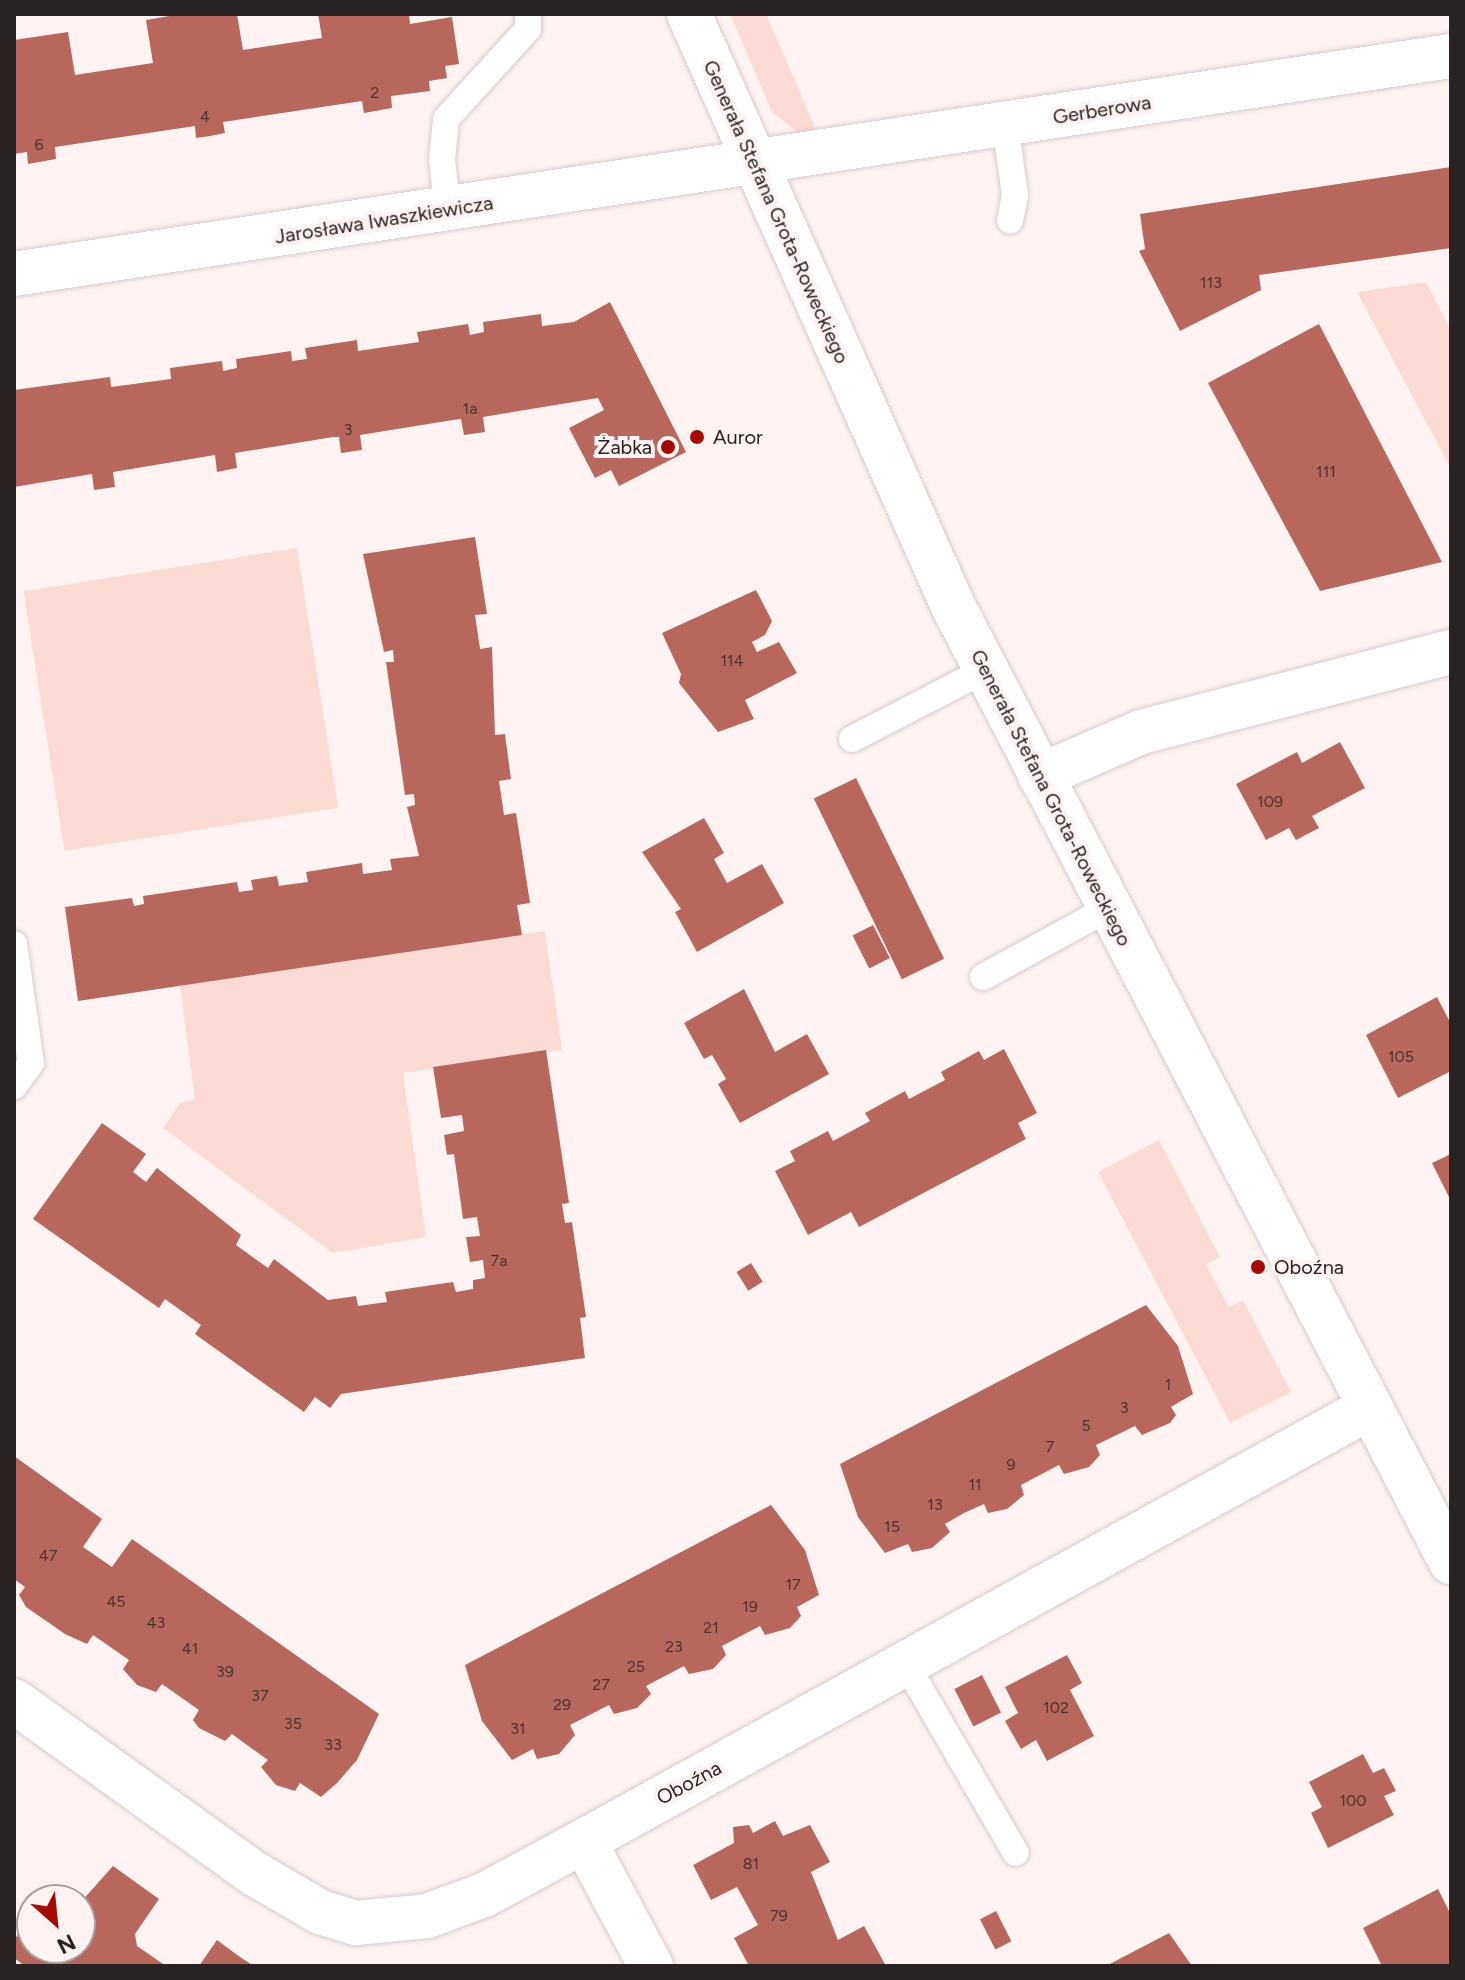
<!DOCTYPE html>
<html>
<head>
<meta charset="utf-8">
<style>
	body { margin:0 }
	#map { position:relative; width:1465px; height:1980px; overflow:hidden; background:#fef3f2; font-family:Figtree,sans-serif }
	div>[style] { position:absolute }
	[style*='--x'] { left:calc(var(--x)*1px); top:calc(var(--y)*1px); width:calc(var(--w)*1px); rotate:calc(var(--a)*1deg) }
	.green>* { inset:0; background:#fddbd5; transform-origin:0 0 }
	.building>* { inset:0; background:#b7675b; transform-origin:0 0 }
	.roads { filter:drop-shadow(0 0 2px #d8cbc9) drop-shadow(0 0 2px #d8cbc9) }
	.lane>* { height:26px; margin:-13px; padding:0 13px; transform-origin:13px; border-radius:13px; background:#fff }
	.street>* { height:44px; margin:-22px; padding:0 22px; transform-origin:22px; border-radius:22px; background:#fff }
	.secondary>* { height:44px; margin:-22px; padding:0 22px; transform-origin:22px; border-radius:22px; background:#fff }
	.dots>* { width:22px; height:22px; translate:-50% -50%; box-sizing:border-box; border:4px solid #fef3f2; border-radius:50% }
	span { translate:-50% -50%; white-space:nowrap; text-align:center; line-height:1.15; -webkit-text-stroke:8px #fef3f2; paint-order:stroke }
	.number-label { font-size:16px; color:#4c3430 }
	.number-label span { -webkit-text-stroke-width:0 }
	.street-label { font-size:20px; color:#282322 }
	.poi-label { font-size:20px; color:#282322 }
	.left { translate:0 -50%; text-align:left }
	.right { translate:-100% -50%; text-align:right }
	.frame { position:absolute; inset:0; border:16px solid #282322; pointer-events:none }
	.north { position:absolute; left:16px; top:1884px; width:80px; height:80px; box-sizing:border-box; background:#fef3f2; border:2px solid #a8a09f; border-radius:50%; rotate:153deg; font-size:22px; font-weight:700; line-height:32px; text-align:center; color:#282322 }
	.north::after { content:''; display:block; margin:auto; width:28px; height:36px; background:#a30c04; clip-path:polygon(50% 0,100% 100%,50% 72%,0 100%) }
</style>
</head>
<body>
<div id="map">
	<div class="green">
		<div style="clip-path:polygon(730px 14px,766px 14px,818px 134px,797px 132px,772px 112px)"></div>
		<div style="clip-path:polygon(1426px 282px,1451px 331px,1451px 469px,1357px 292px)"></div>
		<div style="left:297px;top:548px;width:263px;height:277px;rotate:81deg"></div>
		<div style="clip-path:polygon(545px 931px,562px 1050px,403px 1073px,426px 1237px,333px 1253px,163px 1128px,180px 1103px,195px 1100px,180px 986px)"></div>
		<div style="clip-path:polygon(1159px 1140px,1220px 1257px,1206px 1265px,1229px 1307px,1243px 1300px,1291px 1392px,1230px 1423px,1098px 1172px)"></div>
	</div>
	<div class="building">
		<div style="clip-path:polygon(181px 14px,237px 14px,243px 50px,322px 38px,318px 14px,409px 14px,410px 24px,452px 17px,459px 64px,445px 66px,447px 78px,429px 81px,430px 91px,391px 96px,392px 108px,364px 113px,362px 101px,223px 122px,225px 133px,210px 136px,196px 138px,195px 126px,55px 147px,56px 159px,28px 164px,27px 152px,14px 154px,14px 40px,68px 32px,75px 75px,153px 63px,146px 20px)"></div>
		<div style="clip-path:polygon(1451px 167px,1451px 248px,1259px 275px,1261px 290px,1180px 331px,1139px 251px,1145px 249px,1140px 214px)"></div>
		<div style="clip-path:polygon(610px 302px,686px 452px,619px 486px,611px 470px,595px 478px,569px 428px,604px 410px,598px 398px,483px 417px,485px 432px,464px 435px,461px 419px,453px 420px,360px 435px,362px 450px,341px 453px,339px 437px,333px 437px,235px 453px,237px 468px,217px 472px,215px 455px,113px 472px,115px 487px,94px 490px,92px 474px,14px 487px,14px 390px,110px 377px,111px 387px,171px 379px,170px 368px,222px 361px,223px 371px,237px 368px,236px 359px,291px 351px,292px 361px,307px 359px,305px 348px,357px 340px,358px 351px,419px 342px,417px 332px,468px 324px,470px 335px,484px 332px,483px 322px,541px 314px,542px 326px,574px 322px)"></div>
		<div style="clip-path:polygon(1319px 324px,1442px 562px,1320px 591px,1208px 383px)"></div>
		<div style="clip-path:polygon(475px 537px,487px 614px,475px 615px,480px 649px,492px 647px,495px 735px,505px 734px,511px 779px,499px 781px,504px 815px,516px 813px,530px 903px,517px 905px,522px 935px,78px 1001px,65px 907px,132px 898px,134px 906px,144px 904px,143px 896px,237px 882px,239px 892px,253px 890px,251px 880px,277px 876px,279px 886px,285px 885px,308px 882px,306px 872px,362px 863px,363px 874px,392px 870px,390px 859px,419px 856px,407px 807px,415px 805px,414px 794px,405px 795px,386px 662px,394px 662px,393px 650px,384px 652px,363px 554px)"></div>
		<div style="clip-path:polygon(756px 590px,772px 621px,765px 635px,752px 642px,757px 652px,779px 642px,797px 673px,745px 700px,754px 719px,718px 732px,679px 683px,681px 674px,662px 633px)"></div>
		<div style="clip-path:polygon(1340px 742px,1365px 788px,1312px 816px,1319px 828px,1296px 840px,1289px 828px,1266px 840px,1236px 784px,1297px 752px,1302px 763px)"></div>
		<div style="left:856px;top:778px;width:201px;height:47px;rotate:64deg"></div>
		<div style="clip-path:polygon(704px 818px,724px 853px,714px 859px,727px 883px,762px 864px,784px 903px,697px 952px,675px 912px,681px 909px,642px 852px)"></div>
		<div style="left:873px;top:925px;width:37px;height:23px;rotate:63deg"></div>
		<div style="clip-path:polygon(744px 989px,775px 1052px,807px 1034px,829px 1074px,740px 1123px,718px 1084px,726px 1079px,712px 1055px,704px 1059px,684px 1023px)"></div>
		<div style="clip-path:polygon(1437px 997px,1451px 1024px,1451px 1071px,1398px 1098px,1366px 1035px)"></div>
		<div style="clip-path:polygon(1004px 1049px,1037px 1113px,1018px 1123px,1026px 1139px,859px 1227px,851px 1212px,808px 1235px,775px 1171px,795px 1161px,790px 1151px,828px 1131px,833px 1141px,870px 1121px,865px 1113px,905px 1091px,909px 1099px,945px 1080px,941px 1072px,979px 1051px,984px 1060px)"></div>
		<div style="clip-path:polygon(546px 1050px,569px 1203px,562px 1204px,565px 1223px,572px 1222px,586px 1317px,580px 1318px,585px 1358px,341px 1394px,330px 1408px,315px 1397px,304px 1412px,195px 1334px,201px 1325px,165px 1299px,159px 1308px,33px 1219px,102px 1123px,146px 1154px,133px 1172px,146px 1182px,157px 1168px,241px 1235px,236px 1245px,268px 1268px,274px 1259px,328px 1300px,356px 1296px,358px 1306px,387px 1302px,385px 1292px,453px 1282px,456px 1292px,473px 1289px,473px 1280px,485px 1278px,483px 1260px,470px 1262px,466px 1237px,480px 1236px,477px 1217px,463px 1219px,454px 1154px,447px 1155px,444px 1135px,464px 1131px,462px 1115px,441px 1118px,433px 1067px)"></div>
		<div style="clip-path:polygon(1451px 1154px,1451px 1201px,1432px 1163px)"></div>
		<div style="left:751px;top:1263px;width:22px;height:17px;rotate:58deg"></div>
		<div style="clip-path:polygon(1146px 1305px,1178px 1346px,1193px 1394px,1171px 1407px,1176px 1415px,1170px 1423px,1142px 1435px,1135px 1426px,1096px 1445px,1100px 1455px,1089px 1467px,1064px 1474px,1059px 1465px,1021px 1485px,1024px 1495px,1007px 1509px,988px 1513px,984px 1504px,964px 1513px,945px 1524px,950px 1532px,932px 1548px,912px 1552px,908px 1544px,885px 1553px,858px 1517px,840px 1464px)"></div>
		<div style="clip-path:polygon(14px 1456px,102px 1519px,83px 1547px,112px 1567px,132px 1539px,379px 1714px,357px 1760px,337px 1783px,321px 1797px,300px 1783px,295px 1791px,276px 1785px,261px 1767px,268px 1760px,261px 1755px,232px 1734px,225px 1741px,199px 1728px,193px 1720px,199px 1710px,162px 1684px,156px 1692px,137px 1685px,123px 1669px,129px 1660px,93px 1635px,87px 1644px,65px 1634px,26px 1607px,19px 1595px,25px 1587px,14px 1579px)"></div>
		<div style="clip-path:polygon(771px 1505px,805px 1550px,819px 1595px,797px 1607px,801px 1616px,790px 1628px,765px 1635px,760px 1626px,722px 1646px,726px 1655px,713px 1669px,689px 1674px,684px 1666px,646px 1686px,651px 1694px,637px 1708px,614px 1714px,609px 1705px,570px 1725px,575px 1735px,559px 1754px,537px 1759px,533px 1749px,512px 1760px,482px 1721px,465px 1665px)"></div>
		<div style="clip-path:polygon(1067px 1655px,1082px 1683px,1070px 1690px,1094px 1736px,1047px 1761px,1036px 1740px,1021px 1749px,1005px 1721px,1018px 1713px,1005px 1687px)"></div>
		<div style="left:982px;top:1675px;width:42px;height:31px;rotate:63deg"></div>
		<div style="clip-path:polygon(1363px 1754px,1373px 1773px,1384px 1768px,1396px 1791px,1384px 1796px,1394px 1815px,1328px 1848px,1311px 1813px,1322px 1807px,1309px 1782px)"></div>
		<div style="clip-path:polygon(775px 1821px,783px 1836px,810px 1825px,830px 1862px,811px 1872px,838px 1940px,864px 1926px,886px 1966px,749px 1966px,734px 1938px,758px 1925px,737px 1887px,711px 1900px,693px 1865px,734px 1843px,733px 1827px,749px 1825px,753px 1833px)"></div>
		<div style="clip-path:polygon(113px 1866px,159px 1899px,135px 1934px,137px 1946px,166px 1966px,25px 1966px,14px 1958px,14px 1940px,32px 1915px,32px 1948px,80px 1948px,80px 1903px)"></div>
		<div style="clip-path:polygon(53px 1886px,72px 1900px,43px 1900px)"></div>
		<div style="clip-path:polygon(1438px 1889px,1451px 1915px,1451px 1966px,1382px 1966px,1363px 1928px)"></div>
		<div style="left:996px;top:1911px;width:34px;height:18px;rotate:63deg"></div>
		<div style="clip-path:polygon(1169px 1933px,1192px 1966px,1106px 1966px)"></div>
		<div style="clip-path:polygon(217px 1940px,240px 1957px,254px 1966px,199px 1966px)"></div>
	</div>
	<div class="roads">
		<div class="lane">
			<div style="--x:1005;--y:124;--w:72;--a:82"></div>
			<div style="--x:1015;--y:195;--w:26;--a:101"></div>
			<div style="--x:448;--y:211;--w:51;--a:-96.7"></div>
			<div style="--x:442;--y:160;--w:41;--a:-84.4"></div>
			<div style="--x:446;--y:119;--w:122;--a:-47.7"></div>
			<div style="--x:528;--y:29;--w:15;--a:-90"></div>
			<div style="--x:852;--y:739;--w:150;--a:-27.4"></div>
			<div style="--x:14;--y:944;--w:120;--a:81.9"></div>
			<div style="--x:31;--y:1063;--w:29;--a:126"></div>
			<div style="--x:983;--y:977;--w:141;--a:-28.7"></div>
			<div style="--x:907;--y:1666;--w:216;--a:59.8"></div>
		</div>
		<div class="street">
			<div style="--x:14;--y:274;--w:1453;--a:-8.63"></div>
			<div style="--x:1040;--y:776;--w:110;--a:-23.5"></div>
			<div style="--x:1141;--y:732;--w:320;--a:-14.5"></div>
			<div style="--x:14;--y:1701;--w:297;--a:35.7"></div>
			<div style="--x:255;--y:1874;--w:75;--a:30.3"></div>
			<div style="--x:320;--y:1912;--w:38;--a:17"></div>
			<div style="--x:356;--y:1923;--w:71;--a:-5.6"></div>
			<div style="--x:427;--y:1916;--w:61;--a:-20.2"></div>
			<div style="--x:484;--y:1895;--w:114;--a:-28.4"></div>
			<div style="--x:584;--y:1841;--w:897;--a:-28.88"></div>
			<div style="--x:584;--y:1841;--w:142;--a:61.8"></div>
		</div>
		<div class="secondary">
			<div style="--x:689;--y:14;--w:650;--a:65.96"></div>
			<div style="--x:954;--y:608;--w:1076;--a:62.48"></div>
		</div>
	</div>
	<div class="dots">
		<div style="left:697px;top:437px;background:#a30c04"></div>
		<div style="left:668px;top:447px;background:#a30c04"></div>
		<div style="left:1258px;top:1267px;background:#a30c04"></div>
	</div>
	<div class="number-label">
		<span style="left:375px;top:93px">2</span>
		<span style="left:205px;top:117px">4</span>
		<span style="left:39px;top:145px">6</span>
		<span style="left:1211px;top:283px">113</span>
		<span style="left:470px;top:409px">1a</span>
		<span style="left:348px;top:430px">3</span>
		<span style="left:1326px;top:472px">111</span>
		<span style="left:732px;top:661px">114</span>
		<span style="left:1270px;top:802px">109</span>
		<span style="left:1401px;top:1057px">105</span>
		<span style="left:499px;top:1261px">7a</span>
		<span style="left:1168px;top:1385px">1</span>
		<span style="left:1124px;top:1408px">3</span>
		<span style="left:1086px;top:1426px">5</span>
		<span style="left:1050px;top:1447px">7</span>
		<span style="left:1011px;top:1465px">9</span>
		<span style="left:975px;top:1485px">11</span>
		<span style="left:935px;top:1505px">13</span>
		<span style="left:892px;top:1527px">15</span>
		<span style="left:48px;top:1556px">47</span>
		<span style="left:793px;top:1585px">17</span>
		<span style="left:116px;top:1602px">45</span>
		<span style="left:750px;top:1607px">19</span>
		<span style="left:156px;top:1623px">43</span>
		<span style="left:711px;top:1628px">21</span>
		<span style="left:674px;top:1647px">23</span>
		<span style="left:190px;top:1649px">41</span>
		<span style="left:636px;top:1667px">25</span>
		<span style="left:225px;top:1672px">39</span>
		<span style="left:601px;top:1685px">27</span>
		<span style="left:260px;top:1696px">37</span>
		<span style="left:562px;top:1705px">29</span>
		<span style="left:1056px;top:1708px">102</span>
		<span style="left:293px;top:1724px">35</span>
		<span style="left:518px;top:1729px">31</span>
		<span style="left:333px;top:1745px">33</span>
		<span style="left:1353px;top:1801px">100</span>
		<span style="left:751px;top:1864px">81</span>
		<span style="left:779px;top:1916px">79</span>
	</div>
	<div class="street-label">
		<span style="left:1102px;top:110px;rotate:-9deg">Gerberowa</span>
		<span style="left:776px;top:212px;rotate:66deg">Generała Stefana Grota-Roweckiego</span>
		<span style="left:384px;top:220px;rotate:-9deg">Jarosława Iwaszkiewicza</span>
		<span style="left:1051px;top:798px;rotate:63deg">Generała Stefana Grota-Roweckiego</span>
		<span style="left:689px;top:1783px;rotate:-28deg">Oboźna</span>
	</div>
	<div class="poi-label">
		<span class="left" style="left:713px;top:437px">Auror</span>
		<span class="right" style="left:652px;top:447px">Żabka</span>
		<span class="left" style="left:1274px;top:1267px">Oboźna</span>
	</div>
	<div class="frame"></div>
	<div class="north">N</div>
</div>
</body>
</html>
